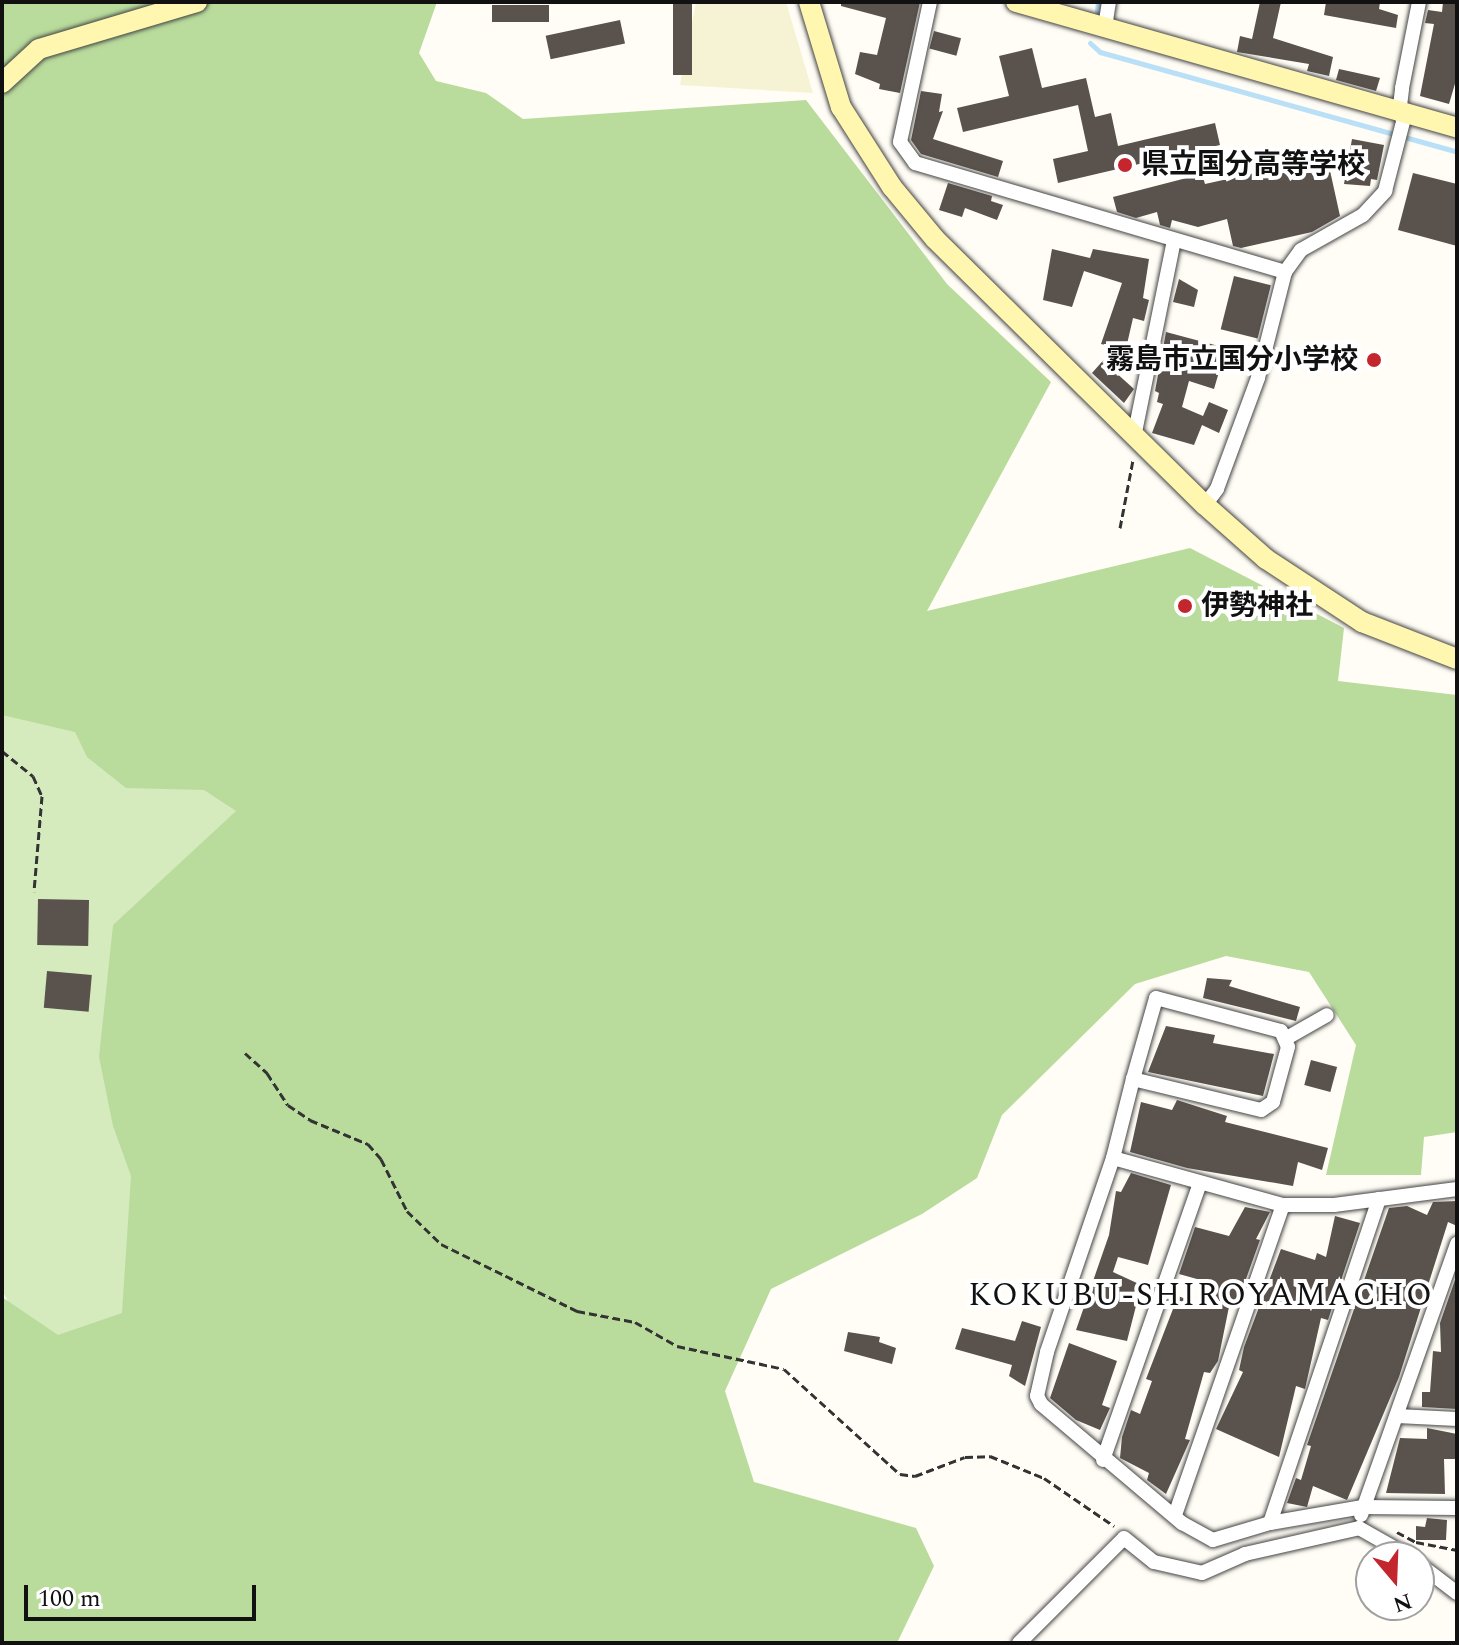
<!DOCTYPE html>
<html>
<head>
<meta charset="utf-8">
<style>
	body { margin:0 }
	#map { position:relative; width:1459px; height:1645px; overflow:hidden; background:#fffdf5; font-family:Spectral,"Noto Sans JP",serif }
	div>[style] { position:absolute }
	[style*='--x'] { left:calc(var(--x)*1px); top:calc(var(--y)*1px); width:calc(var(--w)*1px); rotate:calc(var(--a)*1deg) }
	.farmland>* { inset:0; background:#f6f3d4 }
	.green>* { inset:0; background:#d5ebbd }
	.forest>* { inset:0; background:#b9dc9c }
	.stream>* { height:5px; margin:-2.5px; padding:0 2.5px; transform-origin:2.5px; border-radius:2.5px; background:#b9e0f7 }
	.building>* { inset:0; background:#5a524d; transform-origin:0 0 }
	.path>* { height:3px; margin-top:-1.5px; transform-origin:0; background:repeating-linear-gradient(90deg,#333 0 8px,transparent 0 12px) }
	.roads { filter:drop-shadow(0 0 2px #444) drop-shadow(0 0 2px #444) }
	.street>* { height:14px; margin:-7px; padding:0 7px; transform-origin:7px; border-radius:7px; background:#fff }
	.secondary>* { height:20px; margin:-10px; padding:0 10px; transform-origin:10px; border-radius:10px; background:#fff6b0 }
	.dots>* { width:22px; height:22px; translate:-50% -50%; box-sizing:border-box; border:4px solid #fff; border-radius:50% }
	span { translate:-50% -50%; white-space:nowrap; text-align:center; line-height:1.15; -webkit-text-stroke:8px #fff; paint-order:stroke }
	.poi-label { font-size:28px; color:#111; font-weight:700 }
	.left { translate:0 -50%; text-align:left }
	.right { translate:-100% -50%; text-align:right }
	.quarter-label { font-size:32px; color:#111; letter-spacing:2px }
	.frame { position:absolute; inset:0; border:4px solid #111; pointer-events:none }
	.north { position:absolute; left:1355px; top:1541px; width:80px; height:80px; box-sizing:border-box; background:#fff; border:2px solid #a0a0a0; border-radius:50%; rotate:161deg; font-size:22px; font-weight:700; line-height:32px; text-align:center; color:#111 }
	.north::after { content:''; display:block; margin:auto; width:28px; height:36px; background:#c4262e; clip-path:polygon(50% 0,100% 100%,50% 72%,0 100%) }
	.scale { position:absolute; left:24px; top:1585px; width:232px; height:36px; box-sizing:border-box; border:4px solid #111; border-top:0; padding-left:10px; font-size:24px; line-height:28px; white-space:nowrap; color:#111; -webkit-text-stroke:6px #fff; paint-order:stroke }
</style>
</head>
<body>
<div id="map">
	<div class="farmland">
		<div style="clip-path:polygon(696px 2px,786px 2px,813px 93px,680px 85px)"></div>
	</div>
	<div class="green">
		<div style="clip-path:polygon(2px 703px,219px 782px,252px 804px,143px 1181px,134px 1323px,67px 1346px,10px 1306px,2px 1290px)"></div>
	</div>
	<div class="forest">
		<div style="clip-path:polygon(2px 2px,437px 2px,419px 53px,436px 81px,486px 93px,523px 119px,806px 100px,947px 284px,1051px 382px,927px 611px,1190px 548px,1344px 628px,1338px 681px,1457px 695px,1457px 1132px,1424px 1137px,1421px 1175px,1326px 1175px,1356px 1045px,1309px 972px,1226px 956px,1135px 984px,1002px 1115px,977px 1178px,922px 1214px,771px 1289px,725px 1391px,754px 1482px,916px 1528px,934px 1566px,897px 1643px,2px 1643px,2px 1297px,58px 1335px,122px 1313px,131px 1176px,113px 1126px,99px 1057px,113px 925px,236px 811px,204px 790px,126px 788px,87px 757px,75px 732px,2px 715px)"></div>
	</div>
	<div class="stream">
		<div style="--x:1097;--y:11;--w:9;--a:-84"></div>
		<div style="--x:1090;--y:43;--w:13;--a:42"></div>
		<div style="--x:1100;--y:52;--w:371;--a:15.6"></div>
	</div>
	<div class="building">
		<div style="left:673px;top:2px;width:19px;height:73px"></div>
		<div style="clip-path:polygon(841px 2px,920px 2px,900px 93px,879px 89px,880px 84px,855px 74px,860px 52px,877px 55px,886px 18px,841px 6px)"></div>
		<div style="clip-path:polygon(1260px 2px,1281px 2px,1273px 38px,1333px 57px,1329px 76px,1307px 71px,1309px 64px,1237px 52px,1240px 36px,1252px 39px)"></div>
		<div style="clip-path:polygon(1326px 2px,1380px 2px,1379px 9px,1398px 15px,1396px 28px,1324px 15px)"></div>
		<div style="clip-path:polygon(1443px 2px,1457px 2px,1457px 77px,1449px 104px,1420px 96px,1434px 24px,1425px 23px,1428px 10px,1442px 12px)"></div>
		<div style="left:492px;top:5px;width:57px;height:17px"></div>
		<div style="left:620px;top:20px;width:24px;height:76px;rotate:78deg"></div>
		<div style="left:934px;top:31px;width:28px;height:18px;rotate:15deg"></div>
		<div style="clip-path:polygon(1032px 48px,1042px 88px,1086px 78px,1095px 117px,1111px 113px,1118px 146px,1215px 123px,1220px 145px,1058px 183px,1053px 159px,1088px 151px,1078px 105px,963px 132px,957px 108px,1009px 96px,999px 56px)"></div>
		<div style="clip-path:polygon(1339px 69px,1380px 78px,1376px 91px,1336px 80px)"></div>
		<div style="clip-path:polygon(921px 91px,942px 94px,939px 112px,943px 111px,933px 139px,1003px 161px,998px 177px,921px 154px,911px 140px)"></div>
		<div style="clip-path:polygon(1352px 139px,1384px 145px,1377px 180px,1371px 179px,1370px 186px,1344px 184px)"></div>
		<div style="clip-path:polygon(1327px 157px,1340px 216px,1312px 232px,1241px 248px,1233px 246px,1227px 219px,1198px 227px,1172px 220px,1170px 228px,1160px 225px,1157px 212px,1136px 218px,1117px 212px,1113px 197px,1202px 174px,1205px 184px)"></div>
		<div style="clip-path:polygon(1413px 173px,1457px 184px,1457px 246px,1398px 230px)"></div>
		<div style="clip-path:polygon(948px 183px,992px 196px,991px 201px,1003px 205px,997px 220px,965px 208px,962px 217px,939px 210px)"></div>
		<div style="clip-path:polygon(1052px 249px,1090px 258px,1093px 249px,1149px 259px,1143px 298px,1149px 300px,1144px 321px,1133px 318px,1125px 353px,1140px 357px,1138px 369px,1103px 361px,1134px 389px,1124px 403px,1092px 373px,1115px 347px,1101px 344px,1122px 283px,1084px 271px,1072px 307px,1043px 300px)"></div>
		<div style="left:1234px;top:276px;width:38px;height:55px;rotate:14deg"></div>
		<div style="clip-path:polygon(1179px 279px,1198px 290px,1194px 307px,1173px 302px)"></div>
		<div style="clip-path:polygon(1166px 332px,1226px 348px,1214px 389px,1189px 381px,1182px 407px,1203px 416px,1209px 402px,1228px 410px,1219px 433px,1202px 425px,1194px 445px,1152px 433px,1163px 404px,1157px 402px,1159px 393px,1155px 391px)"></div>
		<div style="left:38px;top:899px;width:51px;height:46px;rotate:1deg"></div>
		<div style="left:47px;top:971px;width:45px;height:37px;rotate:5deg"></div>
		<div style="clip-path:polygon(1207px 978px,1232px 980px,1229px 986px,1300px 1007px,1296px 1021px,1203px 998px)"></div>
		<div style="clip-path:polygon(1166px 1026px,1215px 1035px,1213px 1043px,1274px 1054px,1263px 1096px,1148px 1072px)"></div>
		<div style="left:1311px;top:1060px;width:27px;height:26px;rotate:15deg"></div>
		<div style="clip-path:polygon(1177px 1100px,1227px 1116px,1225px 1122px,1328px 1148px,1322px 1170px,1298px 1162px,1293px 1186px,1187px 1168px,1130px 1152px,1141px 1102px,1172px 1110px)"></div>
		<div style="clip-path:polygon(1131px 1173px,1171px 1185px,1148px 1265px,1118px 1257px,1113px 1272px,1152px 1290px,1146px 1308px,1136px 1306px,1127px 1341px,1076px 1330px,1109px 1235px,1116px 1191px,1121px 1192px)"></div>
		<div style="clip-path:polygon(1457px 1201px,1457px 1226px,1448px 1222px,1399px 1377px,1347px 1500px,1313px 1486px,1307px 1507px,1287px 1503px,1296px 1478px,1301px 1480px,1311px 1446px,1307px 1445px,1389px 1208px,1407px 1206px,1427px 1215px,1433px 1202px)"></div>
		<div style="clip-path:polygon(1245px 1207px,1270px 1212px,1256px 1239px,1260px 1240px,1237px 1304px,1230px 1302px,1218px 1361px,1210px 1373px,1204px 1372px,1185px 1439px,1190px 1440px,1166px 1494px,1147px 1480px,1149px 1473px,1120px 1458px,1122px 1437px,1131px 1410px,1140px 1414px,1152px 1381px,1146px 1379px,1178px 1296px,1207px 1307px,1215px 1284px,1179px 1274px,1195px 1227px,1229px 1236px)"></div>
		<div style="clip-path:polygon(1335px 1216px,1360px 1223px,1328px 1320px,1321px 1318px,1305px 1389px,1296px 1386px,1279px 1457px,1216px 1429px,1243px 1372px,1239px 1370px,1244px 1347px,1281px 1249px,1315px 1260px,1317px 1253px,1326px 1257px)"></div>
		<div style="clip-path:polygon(1457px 1274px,1457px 1409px,1422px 1407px,1422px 1392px,1430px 1392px,1433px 1351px,1441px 1352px,1440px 1323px)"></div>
		<div style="clip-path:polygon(1022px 1321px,1041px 1327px,1025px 1386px,1009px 1376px,1012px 1365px,955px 1349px,962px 1328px,1015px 1341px)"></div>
		<div style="clip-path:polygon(848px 1332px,880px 1337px,879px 1342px,896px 1348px,892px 1364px,844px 1351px)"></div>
		<div style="clip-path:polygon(1069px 1343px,1117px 1361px,1102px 1405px,1110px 1408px,1100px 1430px,1076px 1420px,1050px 1398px)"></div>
		<div style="clip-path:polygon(1427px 1428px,1457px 1434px,1457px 1459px,1444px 1459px,1445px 1494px,1386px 1493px,1400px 1438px,1427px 1439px)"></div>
		<div style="clip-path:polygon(1427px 1518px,1447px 1520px,1446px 1540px,1416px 1540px,1416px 1526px,1425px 1527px)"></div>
	</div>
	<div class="path">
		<div style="--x:1120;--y:528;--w:69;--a:-79.2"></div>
		<div style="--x:2;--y:751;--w:40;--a:39"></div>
		<div style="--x:33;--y:776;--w:22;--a:66"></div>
		<div style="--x:42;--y:796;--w:96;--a:94.8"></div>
		<div style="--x:245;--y:1053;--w:30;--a:42"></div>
		<div style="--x:267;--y:1073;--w:38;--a:57"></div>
		<div style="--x:288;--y:1105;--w:27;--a:34"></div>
		<div style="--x:310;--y:1120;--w:63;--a:22.5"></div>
		<div style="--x:368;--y:1144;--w:20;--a:49"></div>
		<div style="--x:381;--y:1159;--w:58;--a:63.4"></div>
		<div style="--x:407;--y:1211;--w:47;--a:44.1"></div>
		<div style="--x:441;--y:1244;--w:152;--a:26.2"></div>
		<div style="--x:577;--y:1311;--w:59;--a:10.7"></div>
		<div style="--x:635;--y:1322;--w:48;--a:29.7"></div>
		<div style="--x:677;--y:1346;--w:109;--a:12.1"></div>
		<div style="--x:784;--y:1369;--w:156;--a:42.2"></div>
		<div style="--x:900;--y:1474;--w:15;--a:8"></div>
		<div style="--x:915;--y:1476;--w:53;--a:-20.8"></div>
		<div style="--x:965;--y:1457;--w:25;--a:-2"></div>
		<div style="--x:990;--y:1456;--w:58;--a:22.2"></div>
		<div style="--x:1044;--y:1478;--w:85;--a:34.4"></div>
		<div style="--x:1397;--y:1532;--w:21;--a:28"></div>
		<div style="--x:1416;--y:1542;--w:42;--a:11"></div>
	</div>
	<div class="roads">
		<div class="street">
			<div style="--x:930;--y:2;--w:143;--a:102.1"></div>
			<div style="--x:900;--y:142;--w:26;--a:54"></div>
			<div style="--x:915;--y:163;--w:386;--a:16.4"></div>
			<div style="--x:1285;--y:272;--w:109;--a:104.3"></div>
			<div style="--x:1258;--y:378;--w:118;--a:110.3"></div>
			<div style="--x:1217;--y:489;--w:20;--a:127"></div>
			<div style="--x:1105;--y:27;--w:25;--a:-81"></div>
			<div style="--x:1285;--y:272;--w:27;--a:-54"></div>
			<div style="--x:1301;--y:250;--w:71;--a:-29.4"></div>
			<div style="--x:1363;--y:215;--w:33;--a:-47"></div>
			<div style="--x:1385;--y:191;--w:75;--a:-75.4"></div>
			<div style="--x:1404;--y:118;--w:6;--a:-141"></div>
			<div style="--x:1399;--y:114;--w:26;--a:-83"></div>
			<div style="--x:1402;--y:88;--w:88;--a:-78.8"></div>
			<div style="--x:1135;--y:432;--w:196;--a:-78.5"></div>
			<div style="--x:1156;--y:998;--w:129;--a:14.8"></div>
			<div style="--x:1281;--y:1031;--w:17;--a:66"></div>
			<div style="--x:1288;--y:1047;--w:57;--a:105.3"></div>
			<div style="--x:1273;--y:1102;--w:14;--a:146"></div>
			<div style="--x:1261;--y:1110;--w:132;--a:-166.4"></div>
			<div style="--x:1133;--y:1079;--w:84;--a:-74.1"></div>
			<div style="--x:1285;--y:1039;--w:48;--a:-29.7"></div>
			<div style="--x:1133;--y:1079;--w:81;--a:104.2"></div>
			<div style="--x:1113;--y:1158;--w:205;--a:108.8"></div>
			<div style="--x:1047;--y:1352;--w:45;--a:102.8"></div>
			<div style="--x:1037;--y:1396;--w:9;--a:63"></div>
			<div style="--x:1041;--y:1404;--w:185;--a:40.2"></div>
			<div style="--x:1182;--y:1523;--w:35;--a:29"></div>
			<div style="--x:1213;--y:1540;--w:59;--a:-16.6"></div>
			<div style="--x:1270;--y:1523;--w:94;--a:-9.8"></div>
			<div style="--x:1363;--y:1507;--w:94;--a:0.6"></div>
			<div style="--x:1113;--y:1158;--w:176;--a:15.5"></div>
			<div style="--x:1283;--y:1205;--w:51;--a:0"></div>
			<div style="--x:1334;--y:1205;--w:124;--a:-7.4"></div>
			<div style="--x:1397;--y:1416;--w:60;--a:2.9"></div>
			<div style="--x:1103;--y:1460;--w:293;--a:-70.7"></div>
			<div style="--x:1175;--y:1515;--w:328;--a:-70.8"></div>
			<div style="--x:1361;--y:1515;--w:288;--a:-70.5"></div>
			<div style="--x:1270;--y:1523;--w:342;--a:-71.4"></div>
			<div style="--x:1419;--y:1564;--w:48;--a:37.3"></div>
			<div style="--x:1019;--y:1643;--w:148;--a:-45"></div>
			<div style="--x:1124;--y:1538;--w:38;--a:39"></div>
			<div style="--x:1154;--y:1562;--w:49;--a:12.9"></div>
			<div style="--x:1202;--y:1573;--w:47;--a:-23.8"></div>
			<div style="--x:1245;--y:1554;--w:117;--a:-12.8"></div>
			<div style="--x:1359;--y:1528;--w:59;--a:29.6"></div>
		</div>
		<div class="secondary">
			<div style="--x:809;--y:2;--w:110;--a:73.1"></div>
			<div style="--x:841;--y:107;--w:95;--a:57.5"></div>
			<div style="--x:892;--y:187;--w:67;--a:50.4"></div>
			<div style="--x:935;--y:239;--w:379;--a:44.6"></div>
			<div style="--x:1205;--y:505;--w:81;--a:41.5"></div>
			<div style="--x:1266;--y:559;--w:115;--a:33.3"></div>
			<div style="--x:1362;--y:622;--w:102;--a:21.3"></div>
			<div style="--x:1016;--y:2;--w:459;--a:15.9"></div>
			<div style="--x:2;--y:83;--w:50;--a:-42.6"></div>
			<div style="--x:39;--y:49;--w:165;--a:-16.6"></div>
		</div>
	</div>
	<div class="dots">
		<div style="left:1125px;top:165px;background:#c4262e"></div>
		<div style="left:1374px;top:360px;background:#c4262e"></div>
		<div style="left:1185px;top:606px;background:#c4262e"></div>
	</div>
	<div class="poi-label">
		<span class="left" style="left:1141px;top:165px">県立国分高等学校</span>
		<span class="right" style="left:1358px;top:360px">霧島市立国分小学校</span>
		<span class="left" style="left:1201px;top:606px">伊勢神社</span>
	</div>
	<div class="quarter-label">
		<span style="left:1201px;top:1296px">KOKUBU-SHIROYAMACHO</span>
	</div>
	<div class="frame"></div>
	<div class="north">N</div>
	<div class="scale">100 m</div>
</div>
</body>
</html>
